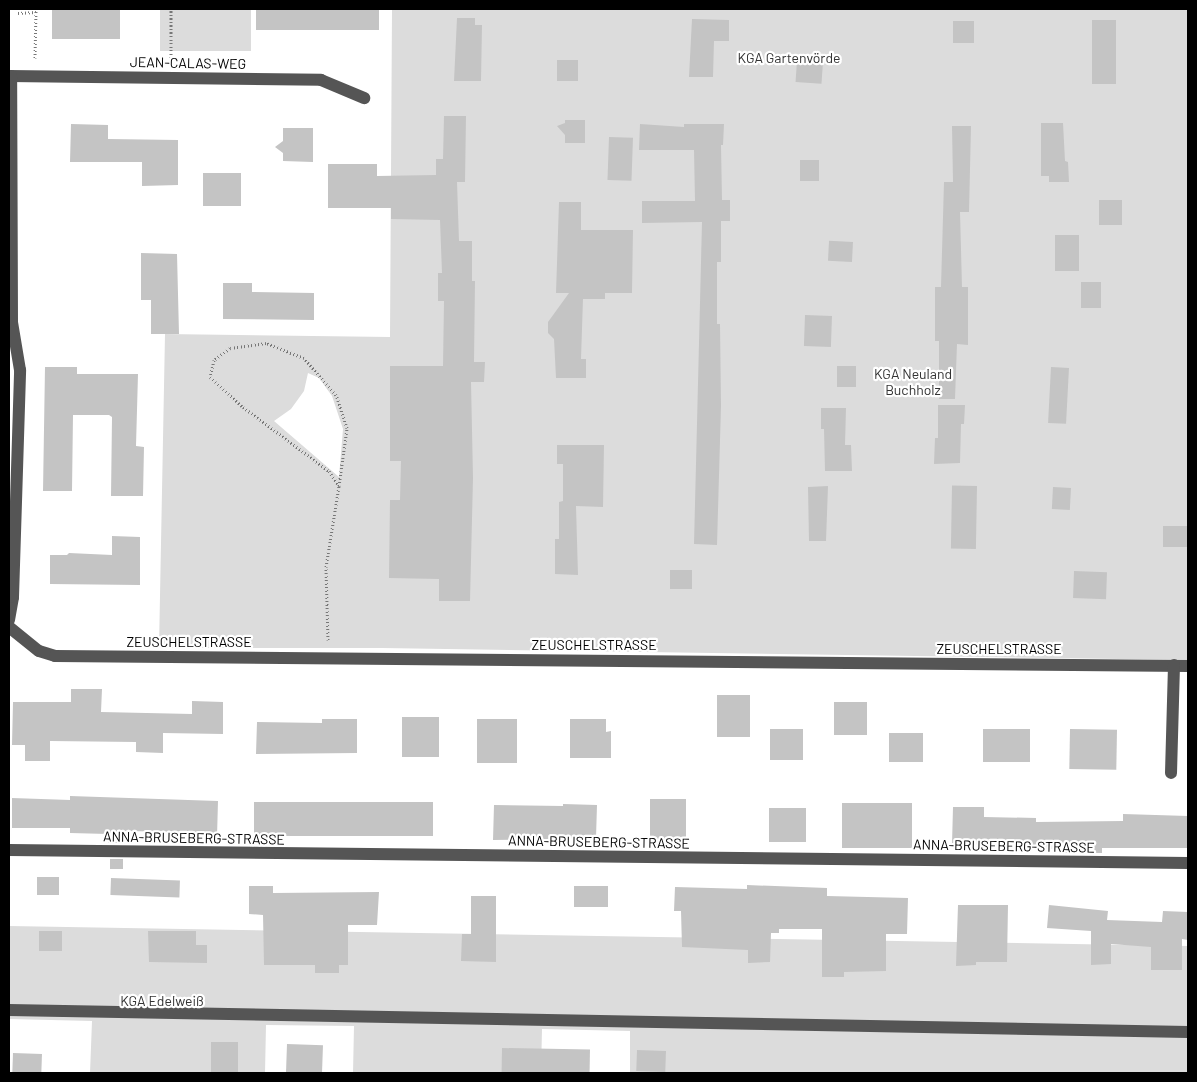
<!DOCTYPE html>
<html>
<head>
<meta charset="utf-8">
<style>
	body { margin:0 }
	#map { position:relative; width:1197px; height:1082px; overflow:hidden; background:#fff; font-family:Barlow,sans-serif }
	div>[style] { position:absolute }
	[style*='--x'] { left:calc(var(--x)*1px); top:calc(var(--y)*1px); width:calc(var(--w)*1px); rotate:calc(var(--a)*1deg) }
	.green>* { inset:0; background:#dcdcdc; transform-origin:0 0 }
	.building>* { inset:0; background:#c4c4c4; transform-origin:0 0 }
	.path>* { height:3px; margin-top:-1.5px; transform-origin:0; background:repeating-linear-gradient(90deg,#777 0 1px,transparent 0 3.5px) }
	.minor>* { height:12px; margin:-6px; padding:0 6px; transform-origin:6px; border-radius:6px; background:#555 }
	span { translate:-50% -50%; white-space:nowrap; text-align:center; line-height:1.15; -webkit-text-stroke:4.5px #fff; paint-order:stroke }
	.park-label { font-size:14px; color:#333 }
	.street-label { font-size:14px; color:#000 }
	.frame { position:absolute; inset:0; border:10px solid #000; pointer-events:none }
</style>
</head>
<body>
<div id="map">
	<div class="green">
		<div style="left:160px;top:9px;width:91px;height:42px"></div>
		<div style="clip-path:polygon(evenodd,392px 9px,1188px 9px,1188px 660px,382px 648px,159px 648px,165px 334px,390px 337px,392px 9px,308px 373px,319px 378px,332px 396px,343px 429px,339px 477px,274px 421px,291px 409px,304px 391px,308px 373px)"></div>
		<div style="clip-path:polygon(9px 926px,1188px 946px,1188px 1073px,630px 1073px,630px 1031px,542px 1029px,541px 1073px,353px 1073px,354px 1026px,266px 1025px,265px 1073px,90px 1073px,92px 1021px,9px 1019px)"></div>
	</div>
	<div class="building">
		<div style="left:52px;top:9px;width:68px;height:30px"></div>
		<div style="left:256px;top:9px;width:123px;height:21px"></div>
		<div style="clip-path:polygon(457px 18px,475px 18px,475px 25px,482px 25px,481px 81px,454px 81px)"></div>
		<div style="clip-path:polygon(692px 19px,729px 20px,729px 41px,714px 41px,713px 77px,689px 77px)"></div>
		<div style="left:1092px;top:20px;width:24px;height:64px"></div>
		<div style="left:953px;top:21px;width:21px;height:22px"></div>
		<div style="left:557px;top:60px;width:21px;height:21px"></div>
		<div style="left:797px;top:61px;width:26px;height:21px;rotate:4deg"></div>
		<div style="clip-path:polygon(444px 116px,466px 116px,465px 182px,457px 182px,459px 241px,472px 241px,472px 281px,475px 281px,474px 362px,485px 362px,484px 382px,471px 382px,473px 478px,470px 601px,439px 601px,439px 579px,389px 578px,390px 500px,400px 500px,401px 461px,390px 461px,390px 366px,443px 366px,444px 301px,438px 301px,438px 273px,442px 273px,440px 220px,391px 219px,391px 208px,328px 208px,328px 164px,377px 164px,377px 176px,436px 175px,436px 159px,443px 159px)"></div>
		<div style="clip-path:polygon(565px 120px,585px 120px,585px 143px,565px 143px,565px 135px,557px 126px,565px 123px)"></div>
		<div style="clip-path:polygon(1041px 123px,1063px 123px,1065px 161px,1068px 162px,1069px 182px,1049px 182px,1049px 176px,1041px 176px)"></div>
		<div style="clip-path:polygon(71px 124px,108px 125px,108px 139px,178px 140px,178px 185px,142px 186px,142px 162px,70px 162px)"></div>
		<div style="clip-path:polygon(640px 124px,684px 127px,684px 124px,724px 124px,723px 145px,721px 145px,722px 200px,730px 200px,730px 221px,721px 221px,721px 262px,717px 262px,717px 324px,720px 324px,721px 406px,717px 545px,694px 544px,702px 222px,642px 223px,642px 201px,695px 201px,694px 150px,639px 150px)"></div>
		<div style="clip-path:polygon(952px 126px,971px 126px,969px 212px,960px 212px,962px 287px,968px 287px,968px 345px,957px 344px,955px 399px,939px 399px,939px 341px,935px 341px,935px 287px,941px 287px,944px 182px,953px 182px)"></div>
		<div style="clip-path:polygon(283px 128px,313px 128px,313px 162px,283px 161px,283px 153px,275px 147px,283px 141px)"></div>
		<div style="left:609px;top:137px;width:24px;height:43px;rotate:2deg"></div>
		<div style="left:800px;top:160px;width:19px;height:21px"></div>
		<div style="left:203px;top:173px;width:38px;height:33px"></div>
		<div style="left:1099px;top:200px;width:23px;height:25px"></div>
		<div style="clip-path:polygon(559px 202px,581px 202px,581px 230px,633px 230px,632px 293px,605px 293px,605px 299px,583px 299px,581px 359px,586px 359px,586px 378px,556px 378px,554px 339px,548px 333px,548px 322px,569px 293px,556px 293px)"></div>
		<div style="left:1055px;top:235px;width:24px;height:36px"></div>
		<div style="left:853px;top:242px;width:20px;height:24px;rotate:93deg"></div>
		<div style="clip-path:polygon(141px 253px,177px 254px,179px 334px,151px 334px,151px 300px,141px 300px)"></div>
		<div style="left:1081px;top:282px;width:20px;height:26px"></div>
		<div style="clip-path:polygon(223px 283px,252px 283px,252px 292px,314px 293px,314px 320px,223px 319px)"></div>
		<div style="left:805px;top:315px;width:27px;height:31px;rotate:2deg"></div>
		<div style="left:837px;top:366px;width:19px;height:21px"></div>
		<div style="clip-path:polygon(45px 367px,77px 367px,77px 374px,138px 374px,136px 446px,144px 447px,143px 496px,111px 496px,112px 417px,109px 415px,73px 415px,72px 491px,43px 491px)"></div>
		<div style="left:1051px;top:367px;width:18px;height:56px;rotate:3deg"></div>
		<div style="clip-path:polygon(938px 405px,965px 405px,964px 424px,961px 424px,960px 463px,934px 464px,935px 438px,938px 438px)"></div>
		<div style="clip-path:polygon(821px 408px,846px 408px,845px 445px,851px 445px,852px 471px,825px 471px,824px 429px,821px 429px)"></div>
		<div style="clip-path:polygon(557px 445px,604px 445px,603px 507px,576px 506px,578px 575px,555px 574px,555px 539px,559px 539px,559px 502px,563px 501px,563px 464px,557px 464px)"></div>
		<div style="clip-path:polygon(828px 486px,826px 541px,809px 541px,808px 487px)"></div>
		<div style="left:977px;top:486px;width:63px;height:25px;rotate:91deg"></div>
		<div style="left:1053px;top:487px;width:18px;height:22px;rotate:3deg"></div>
		<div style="left:1188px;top:526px;width:21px;height:25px;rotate:90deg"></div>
		<div style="clip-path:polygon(112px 536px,140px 537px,140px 585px,50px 584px,50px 555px,67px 555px,69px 553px,112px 555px)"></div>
		<div style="left:670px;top:570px;width:22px;height:19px"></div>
		<div style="left:1074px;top:571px;width:33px;height:27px;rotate:2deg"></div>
		<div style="clip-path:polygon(71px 689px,102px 689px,101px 712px,192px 714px,192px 701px,223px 702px,223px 734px,163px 733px,163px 753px,136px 752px,136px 742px,50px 741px,50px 761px,25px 761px,25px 745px,12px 745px,13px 702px,71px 702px)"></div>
		<div style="left:717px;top:695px;width:33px;height:42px"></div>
		<div style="left:834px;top:702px;width:33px;height:33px"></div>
		<div style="left:402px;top:717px;width:37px;height:40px"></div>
		<div style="clip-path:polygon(322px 719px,357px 719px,357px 753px,256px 754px,257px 722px,322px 723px)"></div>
		<div style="left:477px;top:719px;width:40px;height:44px"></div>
		<div style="clip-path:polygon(570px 719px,606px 719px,606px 732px,611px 731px,611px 758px,570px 758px)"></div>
		<div style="left:770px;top:729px;width:33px;height:31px"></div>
		<div style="left:983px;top:729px;width:47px;height:33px"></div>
		<div style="left:1070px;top:729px;width:47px;height:40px;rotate:1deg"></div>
		<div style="left:889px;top:733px;width:34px;height:29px"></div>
		<div style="clip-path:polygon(70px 796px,218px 801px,217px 837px,187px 837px,187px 832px,125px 831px,124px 843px,108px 843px,108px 834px,70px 833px,70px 828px,12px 828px,12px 798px,70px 800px)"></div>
		<div style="left:650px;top:799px;width:36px;height:47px"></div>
		<div style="left:254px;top:802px;width:179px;height:34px"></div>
		<div style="left:842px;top:803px;width:70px;height:45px"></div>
		<div style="clip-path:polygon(563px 804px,597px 805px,596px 838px,493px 840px,494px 805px,563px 806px)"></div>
		<div style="clip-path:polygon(953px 807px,984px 807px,984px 817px,1036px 818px,1036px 822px,1123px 821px,1123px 814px,1188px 816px,1188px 848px,1102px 848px,1102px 853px,1062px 853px,1062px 849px,1005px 849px,1005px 845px,952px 844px)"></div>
		<div style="left:769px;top:808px;width:37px;height:34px"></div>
		<div style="left:110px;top:859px;width:13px;height:10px"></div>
		<div style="left:37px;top:877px;width:22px;height:18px"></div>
		<div style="left:111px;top:878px;width:69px;height:17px;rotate:2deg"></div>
		<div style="clip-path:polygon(747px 885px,827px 888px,827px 896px,908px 898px,907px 934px,886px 934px,886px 971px,844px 972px,844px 977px,822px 977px,822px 929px,779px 929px,779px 933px,771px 933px,770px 962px,748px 963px,748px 950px,682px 947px,681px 911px,674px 911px,675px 887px,747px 889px)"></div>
		<div style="clip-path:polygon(249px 886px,273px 886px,273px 893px,379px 892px,377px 925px,348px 925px,348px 965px,339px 965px,339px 973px,315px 973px,315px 965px,264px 965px,263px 915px,249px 914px)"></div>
		<div style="left:574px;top:886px;width:34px;height:21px"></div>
		<div style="clip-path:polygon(471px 896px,496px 896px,496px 962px,461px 961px,462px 934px,471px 934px)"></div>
		<div style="clip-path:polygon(958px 905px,1008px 905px,1007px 962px,976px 962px,976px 965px,956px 966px)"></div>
		<div style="clip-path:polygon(1049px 905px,1108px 911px,1107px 920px,1162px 922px,1163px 911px,1188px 912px,1188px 940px,1182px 939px,1182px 970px,1151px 970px,1151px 947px,1111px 944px,1111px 964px,1091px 965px,1091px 931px,1047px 928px)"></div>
		<div style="left:39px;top:931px;width:23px;height:20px"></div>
		<div style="clip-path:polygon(148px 931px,196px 931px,196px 945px,207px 945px,207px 963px,149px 962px)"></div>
		<div style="left:211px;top:1042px;width:27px;height:31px"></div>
		<div style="left:287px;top:1044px;width:36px;height:29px;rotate:2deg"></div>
		<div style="left:502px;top:1048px;width:88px;height:25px;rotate:1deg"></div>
		<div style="left:637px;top:1050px;width:29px;height:21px;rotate:2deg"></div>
		<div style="left:13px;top:1053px;width:29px;height:20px;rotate:2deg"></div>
	</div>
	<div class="path">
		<div style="--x:18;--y:13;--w:18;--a:-3"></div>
		<div style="--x:35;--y:58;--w:49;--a:-88.8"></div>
		<div style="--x:171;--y:61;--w:52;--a:-90"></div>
		<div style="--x:328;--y:640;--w:73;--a:-91.6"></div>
		<div style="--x:326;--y:567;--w:82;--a:-80.9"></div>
		<div style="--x:339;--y:486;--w:59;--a:-82.1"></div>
		<div style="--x:347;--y:428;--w:35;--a:-108"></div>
		<div style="--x:336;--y:395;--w:49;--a:-130.9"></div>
		<div style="--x:304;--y:358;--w:41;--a:-158.5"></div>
		<div style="--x:266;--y:343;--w:36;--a:172"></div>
		<div style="--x:230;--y:348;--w:20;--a:143"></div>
		<div style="--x:214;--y:360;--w:17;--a:103"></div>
		<div style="--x:210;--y:377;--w:45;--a:42.3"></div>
		<div style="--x:243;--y:407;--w:107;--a:36.7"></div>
		<div style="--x:329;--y:471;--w:18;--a:56"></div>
	</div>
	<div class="minor">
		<div style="--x:9;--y:76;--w:312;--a:0.7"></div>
		<div style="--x:321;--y:80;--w:47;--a:22.7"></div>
		<div style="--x:9;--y:620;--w:23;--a:-80"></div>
		<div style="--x:13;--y:597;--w:227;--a:-88.2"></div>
		<div style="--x:20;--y:370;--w:49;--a:-99.5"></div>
		<div style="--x:12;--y:322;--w:246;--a:-90.2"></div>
		<div style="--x:9;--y:627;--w:38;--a:39"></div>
		<div style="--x:39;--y:651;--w:17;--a:17"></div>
		<div style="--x:55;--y:656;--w:1133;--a:0.51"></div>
		<div style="--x:1171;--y:773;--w:108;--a:-88.4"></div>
		<div style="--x:9;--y:850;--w:1179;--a:0.63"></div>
		<div style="--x:9;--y:1010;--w:1179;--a:1.07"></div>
	</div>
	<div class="park-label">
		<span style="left:789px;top:58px">KGA Gartenvörde</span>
		<span style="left:913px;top:382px">KGA Neuland<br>Buchholz</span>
		<span style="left:162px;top:1001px">KGA Edelweiß</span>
	</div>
	<div class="street-label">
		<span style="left:188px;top:63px;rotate:1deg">JEAN-CALAS-WEG</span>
		<span style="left:189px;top:642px">ZEUSCHELSTRASSE</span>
		<span style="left:594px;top:645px">ZEUSCHELSTRASSE</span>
		<span style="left:999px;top:649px">ZEUSCHELSTRASSE</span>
		<span style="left:194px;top:838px;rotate:1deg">ANNA-BRUSEBERG-STRASSE</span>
		<span style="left:599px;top:842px;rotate:1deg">ANNA-BRUSEBERG-STRASSE</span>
		<span style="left:1004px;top:846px;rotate:1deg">ANNA-BRUSEBERG-STRASSE</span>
	</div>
	<div class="frame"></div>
</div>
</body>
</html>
